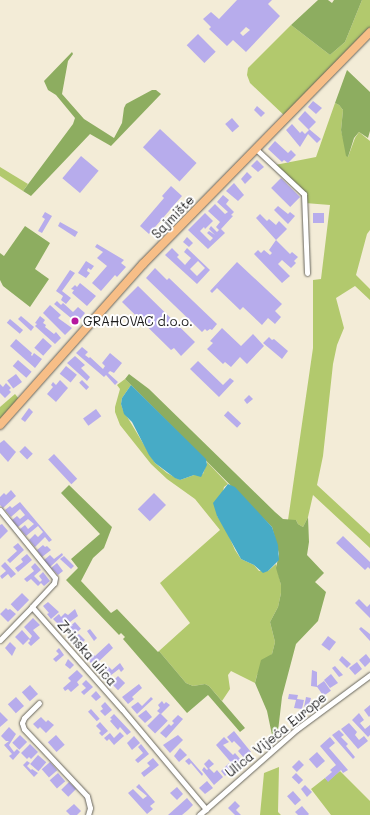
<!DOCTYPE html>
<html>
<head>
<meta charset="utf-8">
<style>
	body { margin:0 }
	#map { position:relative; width:370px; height:815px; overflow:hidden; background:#f3ecd7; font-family:Mali,sans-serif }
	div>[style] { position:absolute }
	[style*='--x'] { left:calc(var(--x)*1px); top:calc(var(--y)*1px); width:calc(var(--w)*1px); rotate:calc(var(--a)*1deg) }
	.green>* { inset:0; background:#b2c96d }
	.forest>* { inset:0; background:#8dad60 }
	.water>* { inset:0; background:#47abc6 }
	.building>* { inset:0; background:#b7acec; transform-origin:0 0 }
	.roads { filter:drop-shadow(0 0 1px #67655d) drop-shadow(0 0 1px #67655d) }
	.street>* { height:5px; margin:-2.5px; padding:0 2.5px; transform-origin:2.5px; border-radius:2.5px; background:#fff }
	.primary>* { height:8px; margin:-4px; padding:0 4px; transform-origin:4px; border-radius:4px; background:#f7be87 }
	.dots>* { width:11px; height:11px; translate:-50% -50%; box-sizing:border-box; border:2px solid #fff; border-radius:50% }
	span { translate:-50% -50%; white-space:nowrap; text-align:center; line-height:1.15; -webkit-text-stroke:4px #fff; paint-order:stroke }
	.street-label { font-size:13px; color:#1c1c1c }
	.poi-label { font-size:13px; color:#1c1c1c }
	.left { translate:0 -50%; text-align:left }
</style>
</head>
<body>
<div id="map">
	<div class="green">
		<div style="clip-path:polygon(362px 0,370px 0,370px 32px,287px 118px,250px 83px,247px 75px,248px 68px,291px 25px,330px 55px,345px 42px)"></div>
		<div style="clip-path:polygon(335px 103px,339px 105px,343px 110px,341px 130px,348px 157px,355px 138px,359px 132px,370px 141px,370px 230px,367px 234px,356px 275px,370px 289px,370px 300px,355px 286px,336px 298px,344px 328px,337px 345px,333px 364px,323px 456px,317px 485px,370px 534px,370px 548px,313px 495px,308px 517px,303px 527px,298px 524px,296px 520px,288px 520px,313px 348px,313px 280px,321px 279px,330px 205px,305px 203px,305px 198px,275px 165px,316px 157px)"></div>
		<div style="clip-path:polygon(0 167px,28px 184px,23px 191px,0 176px)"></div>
		<div style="clip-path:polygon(125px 379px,131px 385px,122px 398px,121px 404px,123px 410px,155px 463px,167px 473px,180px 480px,194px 475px,203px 474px,207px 462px,228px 484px,224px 487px,217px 516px,224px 525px,235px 550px,241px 559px,254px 565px,259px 571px,268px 571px,276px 564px,281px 585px,281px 593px,278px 607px,270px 622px,275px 642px,272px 654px,257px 675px,255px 683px,231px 671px,228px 675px,230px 689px,222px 701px,209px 686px,205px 684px,193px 686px,186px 683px,159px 651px,190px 623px,160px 583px,220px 530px,195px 499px,167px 479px,151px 464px,120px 425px,115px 412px,115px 407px,120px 389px,117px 385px)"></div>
		<div style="clip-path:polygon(15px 394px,19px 399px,0 419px,0 407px)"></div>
		<div style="clip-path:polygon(279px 767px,278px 812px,281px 815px,260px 815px,264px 773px)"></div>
		<div style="clip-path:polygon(340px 771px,370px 801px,370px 815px,331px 815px,311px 789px,325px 778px,328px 781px)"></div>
	</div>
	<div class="forest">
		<div style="clip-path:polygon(318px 0,328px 0,332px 3px,334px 0,362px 0,345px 42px,330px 55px,291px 25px)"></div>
		<div style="clip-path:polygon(72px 52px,73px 54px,68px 61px,62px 94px,84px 119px,114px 138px,122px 123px,124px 108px,126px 104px,152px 90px,156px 90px,161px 94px,111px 146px,90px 134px,31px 196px,23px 191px,73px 124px,75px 118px,56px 95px,48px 90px,44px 81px)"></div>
		<div style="clip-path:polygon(347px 70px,370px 92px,370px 131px,368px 138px,359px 132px,354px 138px,348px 157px,346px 156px,341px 130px,343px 110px,339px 105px,335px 103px)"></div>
		<div style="clip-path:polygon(25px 226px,50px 243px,35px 269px,49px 279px,30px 307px,3px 286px,0 280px,0 253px,4px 256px)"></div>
		<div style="clip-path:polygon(129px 374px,149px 389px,275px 512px,283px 519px,296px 520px,298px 524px,303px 527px,308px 517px,309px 542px,307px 555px,324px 573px,315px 582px,326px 592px,318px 621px,296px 644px,282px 697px,278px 731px,272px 735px,267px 711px,255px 683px,261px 660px,272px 654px,275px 642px,270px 622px,278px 607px,281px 593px,281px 585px,276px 568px,279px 554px,272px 527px,125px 379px)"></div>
		<div style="clip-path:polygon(69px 485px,112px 527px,104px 548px,93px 558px,81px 581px,111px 613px,117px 609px,158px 652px,159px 651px,186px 683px,193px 686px,205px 684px,209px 686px,245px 728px,240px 732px,208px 695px,187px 713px,123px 639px,125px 637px,121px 633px,119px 635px,66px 580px,78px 568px,71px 559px,100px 534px,61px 493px)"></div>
	</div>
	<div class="water">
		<div style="clip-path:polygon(131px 385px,206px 459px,207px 465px,201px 477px,194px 475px,180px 480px,175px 478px,155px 463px,149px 455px,132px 422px,124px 414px,121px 404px,122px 398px)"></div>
		<div style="clip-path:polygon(228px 484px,235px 487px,272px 527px,278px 545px,279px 560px,268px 571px,263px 573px,254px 565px,241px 559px,217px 516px,213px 503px)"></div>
	</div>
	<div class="building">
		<div style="clip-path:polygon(evenodd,237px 0,272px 0,268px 4px,280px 16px,246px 52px,233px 40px,227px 46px,209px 29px,211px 27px,203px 19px,211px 12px,219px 19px,237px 0,246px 27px,250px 30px,243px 36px,240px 33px,246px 27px)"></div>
		<div style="left:198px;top:34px;width:25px;height:16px;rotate:45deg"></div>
		<div style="clip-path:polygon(313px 101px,322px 108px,316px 114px,308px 107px)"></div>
		<div style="clip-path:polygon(257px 106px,265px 113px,261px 117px,254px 110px)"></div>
		<div style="clip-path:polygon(305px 111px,316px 122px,309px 129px,321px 139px,317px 143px,308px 134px,300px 147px,286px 130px,292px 124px,300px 133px,302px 131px,305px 134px,309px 130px,298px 119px)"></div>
		<div style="left:232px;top:118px;width:11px;height:9px;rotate:49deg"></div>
		<div style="left:160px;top:129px;width:50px;height:25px;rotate:43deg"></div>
		<div style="clip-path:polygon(275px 141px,288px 153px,291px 150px,296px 155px,288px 163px,284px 160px,282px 162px,268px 149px)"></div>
		<div style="left:81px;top:156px;width:23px;height:29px;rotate:40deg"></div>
		<div style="clip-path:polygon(257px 160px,264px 167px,258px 172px,251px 166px)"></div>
		<div style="clip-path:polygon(247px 172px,252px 177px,245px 184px,241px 179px)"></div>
		<div style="left:281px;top:178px;width:27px;height:14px;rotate:45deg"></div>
		<div style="clip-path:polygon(234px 183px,244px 195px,238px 201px,226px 191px)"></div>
		<div style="clip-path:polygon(171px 186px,182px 196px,149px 234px,140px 226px,164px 198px,162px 196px)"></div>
		<div style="clip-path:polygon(223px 195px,229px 200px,226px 204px,234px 212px,231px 215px,233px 216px,221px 229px,225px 233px,208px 249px,188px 230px,205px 213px,213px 221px,205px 229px,204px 227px,200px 231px,210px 241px,213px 238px,207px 233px,209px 231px,215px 235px,209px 229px,211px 226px,217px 232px,219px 230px,216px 227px,220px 222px,208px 211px,215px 204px,225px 214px,228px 212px,217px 202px)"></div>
		<div style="clip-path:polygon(278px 206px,288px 214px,290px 212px,295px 216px,288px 224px,274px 210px)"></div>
		<div style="clip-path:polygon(45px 212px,52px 216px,42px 233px,38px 231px,45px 219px,42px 217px)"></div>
		<div style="left:313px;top:213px;width:11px;height:10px"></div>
		<div style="clip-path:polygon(260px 214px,267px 221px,269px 219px,276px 225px,279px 221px,287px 229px,276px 240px,256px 218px)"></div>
		<div style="clip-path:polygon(60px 222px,78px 232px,75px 237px,58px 226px)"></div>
		<div style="clip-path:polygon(187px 237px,193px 243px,189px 247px,183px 242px)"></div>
		<div style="clip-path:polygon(276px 240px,290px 254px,292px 252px,298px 257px,294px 261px,296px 263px,291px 268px,282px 260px,278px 264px,290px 276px,282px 283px,254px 254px,258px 250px,261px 253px,264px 250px,270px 255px,272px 253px,269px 250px)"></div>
		<div style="clip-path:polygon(97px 244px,124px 260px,121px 263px,126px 267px,117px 277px,115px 275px,101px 291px,92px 283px,107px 266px,97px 258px,103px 252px,95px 247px)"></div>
		<div style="clip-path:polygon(evenodd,172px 248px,179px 255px,177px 257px,185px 265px,191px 258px,184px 252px,187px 248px,210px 270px,197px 284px,165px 255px,172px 248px,198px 261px,205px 268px,197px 276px,190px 269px,198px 261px)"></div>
		<div style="clip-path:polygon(86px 261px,94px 266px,91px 270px,88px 268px,87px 271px,90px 273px,86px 278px,78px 273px)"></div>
		<div style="clip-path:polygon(237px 262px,282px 304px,275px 311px,281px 317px,275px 324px,268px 318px,262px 325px,243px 307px,240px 310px,217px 288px,212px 293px,210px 291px)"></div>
		<div style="clip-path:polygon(155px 268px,167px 280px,169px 278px,217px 324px,212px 330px,210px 329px,207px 331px,205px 329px,202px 332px,146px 278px)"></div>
		<div style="clip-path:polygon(70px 270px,75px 273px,62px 291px,71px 298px,66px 304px,61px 300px,63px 296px,56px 291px)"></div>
		<div style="clip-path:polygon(80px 283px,96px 296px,87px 306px,72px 293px,74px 290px,71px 289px,75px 285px,77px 287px)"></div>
		<div style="clip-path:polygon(138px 286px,195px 342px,181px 356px,174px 348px,171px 350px,122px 302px)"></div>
		<div style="clip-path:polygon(57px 301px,61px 305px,63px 303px,73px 312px,78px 307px,85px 313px,77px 323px,54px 304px)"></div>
		<div style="clip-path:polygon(50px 305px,61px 315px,58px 318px,72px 328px,65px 335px,43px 313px)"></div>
		<div style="clip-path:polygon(21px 316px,34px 327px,31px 331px,18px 319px)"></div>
		<div style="clip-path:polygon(40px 316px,45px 320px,43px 323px,46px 325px,45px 327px,54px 334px,56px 332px,61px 338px,55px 344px,35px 326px,37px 324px,35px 323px)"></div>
		<div style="left:10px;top:319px;width:17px;height:5px;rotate:40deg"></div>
		<div style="clip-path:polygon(222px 328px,241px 346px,253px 334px,264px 346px,247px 364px,240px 357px,231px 367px,225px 362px,223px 364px,207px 349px,213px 343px,210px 341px)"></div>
		<div style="clip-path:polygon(269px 337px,272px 340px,274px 339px,288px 351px,282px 359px,263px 343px)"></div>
		<div style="left:43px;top:338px;width:12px;height:13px;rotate:42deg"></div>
		<div style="clip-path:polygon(16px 339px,32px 353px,31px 355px,32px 356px,34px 353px,42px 359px,35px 368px,10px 346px)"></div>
		<div style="clip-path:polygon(82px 347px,88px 352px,85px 355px,89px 358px,90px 357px,103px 369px,105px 366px,102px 363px,110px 353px,122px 363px,114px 373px,110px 371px,108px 373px,118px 382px,115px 385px,106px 375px,104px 377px,76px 353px)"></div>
		<div style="clip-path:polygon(75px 356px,85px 365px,81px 368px,90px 377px,87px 381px,67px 363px)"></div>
		<div style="left:18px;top:360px;width:18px;height:8px;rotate:41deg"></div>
		<div style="clip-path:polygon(198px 361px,223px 385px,230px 378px,234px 381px,219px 397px,190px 369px)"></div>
		<div style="left:66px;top:366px;width:14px;height:10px;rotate:39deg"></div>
		<div style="left:16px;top:374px;width:10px;height:11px;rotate:53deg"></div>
		<div style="clip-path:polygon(60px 380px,68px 388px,56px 402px,47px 394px,53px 387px,51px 385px,53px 382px,56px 385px)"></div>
		<div style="left:82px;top:380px;width:10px;height:4px;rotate:45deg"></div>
		<div style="clip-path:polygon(6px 383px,11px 388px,9px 390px,11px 392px,5px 398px,0 393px,0 384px,3px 387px)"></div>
		<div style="clip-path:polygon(249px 395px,253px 399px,247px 404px,244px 400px)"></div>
		<div style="clip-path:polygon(29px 408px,33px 412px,25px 422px,21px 419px)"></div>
		<div style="left:96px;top:409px;width:9px;height:16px;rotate:54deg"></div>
		<div style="left:228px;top:411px;width:18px;height:6px;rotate:43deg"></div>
		<div style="clip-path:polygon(4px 440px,16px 452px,8px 462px,0 453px,0 443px)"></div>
		<div style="left:25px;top:446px;width:11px;height:8px;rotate:45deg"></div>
		<div style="left:54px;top:454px;width:34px;height:8px;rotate:47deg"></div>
		<div style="clip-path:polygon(11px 490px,16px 496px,3px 508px,0 505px,0 497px,4px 493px,6px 495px)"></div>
		<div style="left:154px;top:493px;width:17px;height:23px;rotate:45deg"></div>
		<div style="clip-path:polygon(20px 502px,52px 540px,49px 542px,45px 537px,35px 547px,29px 540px,35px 534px,38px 537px,43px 532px,38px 526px,26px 536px,20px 529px,25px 525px,28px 529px,34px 524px,28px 519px,18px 527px,12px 520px,17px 516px,20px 519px,25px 515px,20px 509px,11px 517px,5px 510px,10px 506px,12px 508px)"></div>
		<div style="clip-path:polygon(2px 524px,8px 531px,0 539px,0 525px)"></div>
		<div style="clip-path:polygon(343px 536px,370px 562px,370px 569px,368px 567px,365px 570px,336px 543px)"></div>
		<div style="clip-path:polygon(18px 543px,24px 550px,10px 563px,7px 560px,17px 551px,13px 547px)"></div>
		<div style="clip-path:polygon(43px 545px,45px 547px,47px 546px,51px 550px,42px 557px,37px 550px)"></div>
		<div style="clip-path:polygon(62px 553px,63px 555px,50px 567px,44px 560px,50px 555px,54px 559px)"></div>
		<div style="clip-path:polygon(27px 554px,32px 560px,18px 572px,15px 568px,23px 562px,21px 559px)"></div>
		<div style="clip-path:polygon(64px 556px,74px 566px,71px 569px,60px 559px)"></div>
		<div style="clip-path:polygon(5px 562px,16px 574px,11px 578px,8px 574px,2px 579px,0 576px,6px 571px,1px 566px)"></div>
		<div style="clip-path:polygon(35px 563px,41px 570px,34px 576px,40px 582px,42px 580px,39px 576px,43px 572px,50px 581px,44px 586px,41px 583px,38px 586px,31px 579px,27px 582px,24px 579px,34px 571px,31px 567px)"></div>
		<div style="clip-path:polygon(57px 563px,63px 571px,58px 575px,51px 568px)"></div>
		<div style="left:22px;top:593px;width:10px;height:16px;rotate:45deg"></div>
		<div style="clip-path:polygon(359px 599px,367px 607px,370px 604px,370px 618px,355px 603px)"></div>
		<div style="clip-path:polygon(48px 602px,59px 612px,51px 619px,47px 614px,49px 613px,43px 606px)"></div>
		<div style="clip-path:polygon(6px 608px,8px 610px,10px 609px,16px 614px,8px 622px,0 614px)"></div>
		<div style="clip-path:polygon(75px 609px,78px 616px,62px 628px,53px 619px,59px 614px,61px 617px,65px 613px,68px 615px)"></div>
		<div style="clip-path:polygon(33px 618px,40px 625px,33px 630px,40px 638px,31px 646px,28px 643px,30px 641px,29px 639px,23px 645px,15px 637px,22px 630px,30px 639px,32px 636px,24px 627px)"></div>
		<div style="left:75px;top:622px;width:9px;height:12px;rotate:49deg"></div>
		<div style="clip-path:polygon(361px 627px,370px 634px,370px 641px,359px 629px)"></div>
		<div style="clip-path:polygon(90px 629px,97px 638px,94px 641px,87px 631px)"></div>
		<div style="clip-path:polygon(79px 634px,85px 640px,81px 644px,75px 637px)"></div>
		<div style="left:328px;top:636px;width:10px;height:11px;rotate:37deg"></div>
		<div style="clip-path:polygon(10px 642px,16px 648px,12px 656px,5px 648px)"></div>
		<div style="clip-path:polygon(109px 643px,113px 648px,94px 666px,87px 659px,93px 654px,95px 656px)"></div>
		<div style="clip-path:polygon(59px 648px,64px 655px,56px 662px,53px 659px,59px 654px,56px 651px)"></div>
		<div style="clip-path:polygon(366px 654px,370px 659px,370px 662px,365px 667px,359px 660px)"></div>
		<div style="clip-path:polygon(342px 656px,351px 664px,347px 668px,339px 660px)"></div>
		<div style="clip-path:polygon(68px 659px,74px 665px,70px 669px,65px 665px)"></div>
		<div style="clip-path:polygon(357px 662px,362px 669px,355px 675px,349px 668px)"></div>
		<div style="clip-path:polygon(120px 663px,124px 669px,121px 672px,119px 669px,106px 679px,100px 672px,108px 666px,112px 670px)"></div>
		<div style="clip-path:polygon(335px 666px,343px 675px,339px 677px,332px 668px)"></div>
		<div style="clip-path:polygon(77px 670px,83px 676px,77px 682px,79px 685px,71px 692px,68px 689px,65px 691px,63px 688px,71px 681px,68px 678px)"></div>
		<div style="clip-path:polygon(312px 670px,317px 672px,317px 687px,311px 686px)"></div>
		<div style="clip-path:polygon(331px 674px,338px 683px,330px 688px,324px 680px)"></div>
		<div style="left:118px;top:676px;width:10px;height:10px;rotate:45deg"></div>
		<div style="clip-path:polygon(86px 680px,93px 687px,84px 695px,81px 692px,86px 688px,82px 684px)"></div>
		<div style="left:324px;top:681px;width:12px;height:9px;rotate:55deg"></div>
		<div style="clip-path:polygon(139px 684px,142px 688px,132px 697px,134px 699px,128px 704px,122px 697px)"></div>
		<div style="left:30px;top:685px;width:12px;height:11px;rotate:48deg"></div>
		<div style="clip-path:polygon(96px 691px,101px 697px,96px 701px,91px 696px)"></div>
		<div style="clip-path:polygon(289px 694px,298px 695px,297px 699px,304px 700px,302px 709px,294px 708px,296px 700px,288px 699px)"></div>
		<div style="left:16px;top:697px;width:12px;height:11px;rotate:48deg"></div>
		<div style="clip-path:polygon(151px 697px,153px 699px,137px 714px,131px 707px,138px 702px,142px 706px)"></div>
		<div style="left:306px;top:697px;width:5px;height:10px;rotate:11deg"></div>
		<div style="clip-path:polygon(162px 701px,164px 704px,166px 702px,170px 705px,161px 714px,157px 711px,160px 708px,158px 705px)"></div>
		<div style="clip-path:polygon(105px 702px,112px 710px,105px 716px,100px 711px,103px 709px,101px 706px)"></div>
		<div style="clip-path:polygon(370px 705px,370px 716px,369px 717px,364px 710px)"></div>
		<div style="left:91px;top:709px;width:13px;height:4px;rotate:48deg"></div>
		<div style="clip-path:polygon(146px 710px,152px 717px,145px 723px,138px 716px)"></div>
		<div style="clip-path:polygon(0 712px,8px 720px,0 727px)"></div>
		<div style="left:160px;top:713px;width:11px;height:18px;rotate:45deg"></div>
		<div style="clip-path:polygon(359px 713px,364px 720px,360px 723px,365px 729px,370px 725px,370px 735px,368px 737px,352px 720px)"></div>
		<div style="clip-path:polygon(114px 714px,131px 732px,127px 735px,120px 727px,118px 730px,110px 721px,112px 719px,110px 718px)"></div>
		<div style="clip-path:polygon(178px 715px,183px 719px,166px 738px,160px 733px,169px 724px,171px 726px,174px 723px,172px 721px)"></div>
		<div style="clip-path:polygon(41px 717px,46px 722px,48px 720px,54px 725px,46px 733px,40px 727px,38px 729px,33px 724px)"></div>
		<div style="clip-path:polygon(100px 722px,108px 731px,102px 736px,99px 733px,101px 731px,96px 726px)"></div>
		<div style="clip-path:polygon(349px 723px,357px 732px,355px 735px,359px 740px,364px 736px,368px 741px,358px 749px,341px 729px)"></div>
		<div style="clip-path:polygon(9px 727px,16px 734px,9px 745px,14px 752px,17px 749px,20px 752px,13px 760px,9px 756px,12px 754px,4px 745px,9px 741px,6px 741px,1px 736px)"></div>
		<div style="clip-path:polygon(339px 730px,344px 735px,341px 737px,348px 744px,346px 746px,355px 757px,353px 759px,332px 735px)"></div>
		<div style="clip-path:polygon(234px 731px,251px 752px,244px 758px,238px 751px,241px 748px,234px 741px,232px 743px,227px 737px)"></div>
		<div style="clip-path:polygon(120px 732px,124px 736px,114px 745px,109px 739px,107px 741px,104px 738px,110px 733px,114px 738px)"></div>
		<div style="left:20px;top:735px;width:10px;height:11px;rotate:45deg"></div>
		<div style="left:56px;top:735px;width:13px;height:11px;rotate:48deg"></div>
		<div style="clip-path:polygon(178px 735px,183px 740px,170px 753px,163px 745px)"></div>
		<div style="clip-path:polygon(134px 736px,140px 743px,132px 750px,127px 743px)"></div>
		<div style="clip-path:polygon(224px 737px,229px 742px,223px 745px,233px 755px,235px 753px,241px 760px,234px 766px,216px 745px)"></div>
		<div style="clip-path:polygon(330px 737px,335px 743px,329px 748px,348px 770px,343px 773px,341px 770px,328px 782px,325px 778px,332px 772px,330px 770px,336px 765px,320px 746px)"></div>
		<div style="clip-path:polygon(30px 744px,38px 752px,31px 759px,29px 757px,27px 759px,21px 753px)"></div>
		<div style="clip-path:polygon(141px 744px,149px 754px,138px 763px,135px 760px,143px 753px,138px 747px)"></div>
		<div style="clip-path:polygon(180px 748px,187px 755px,179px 762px,174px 756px)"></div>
		<div style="left:317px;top:752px;width:12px;height:11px;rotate:48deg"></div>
		<div style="left:38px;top:755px;width:11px;height:12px;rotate:41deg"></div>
		<div style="clip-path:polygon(153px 758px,159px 765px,144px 777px,141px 773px,150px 766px,147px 763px)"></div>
		<div style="clip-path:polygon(189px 758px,203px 774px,202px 776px,191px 763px,189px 765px,185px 761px)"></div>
		<div style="clip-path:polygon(209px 759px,214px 764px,209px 768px,214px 773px,217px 770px,223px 777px,214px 785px,202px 770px,204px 767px,207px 770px,208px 769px,204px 764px)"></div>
		<div style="left:299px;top:760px;width:7px;height:10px;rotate:45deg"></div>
		<div style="clip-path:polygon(27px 761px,30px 763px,27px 766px,31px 770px,32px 769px,38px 773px,34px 777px,23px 765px)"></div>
		<div style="left:50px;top:762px;width:11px;height:11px;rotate:49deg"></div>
		<div style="clip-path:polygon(229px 763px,234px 768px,225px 776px,221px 771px)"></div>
		<div style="left:58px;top:773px;width:11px;height:11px;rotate:49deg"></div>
		<div style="left:296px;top:773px;width:10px;height:6px;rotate:45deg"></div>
		<div style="clip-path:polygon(207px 781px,213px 788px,205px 794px,199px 788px)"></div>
		<div style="left:69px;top:782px;width:10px;height:11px;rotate:45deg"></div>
		<div style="clip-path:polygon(139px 784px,155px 802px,150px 806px,153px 809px,147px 814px,128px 793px,133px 789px,143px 799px,147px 796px,136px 787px)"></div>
		<div style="clip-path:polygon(305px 785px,312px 792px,307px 797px,301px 789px)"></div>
		<div style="clip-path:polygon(177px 787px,183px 794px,177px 800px,170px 793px)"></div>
		<div style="left:293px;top:791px;width:12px;height:8px;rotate:48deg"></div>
		<div style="clip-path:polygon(187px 798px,193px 805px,188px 810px,182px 815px,168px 815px)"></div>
		<div style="clip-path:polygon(235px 801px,240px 806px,236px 810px,241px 815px,235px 815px,228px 808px)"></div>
		<div style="clip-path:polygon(74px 804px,81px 811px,77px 815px,70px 815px,66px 811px)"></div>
		<div style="clip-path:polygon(302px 806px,309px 814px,308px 815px,298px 815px,295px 812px)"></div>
	</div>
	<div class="roads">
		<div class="street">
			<div style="--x:256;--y:149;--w:66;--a:43.2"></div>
			<div style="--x:304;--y:194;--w:79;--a:87.8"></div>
			<div style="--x:0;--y:510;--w:87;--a:51"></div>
			<div style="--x:55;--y:578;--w:5;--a:101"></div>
			<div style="--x:54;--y:583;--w:33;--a:133"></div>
			<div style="--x:32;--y:607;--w:136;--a:48.6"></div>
			<div style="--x:122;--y:709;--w:131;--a:50"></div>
			<div style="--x:0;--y:640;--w:46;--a:-45.9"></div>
			<div style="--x:39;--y:703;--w:21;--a:135"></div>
			<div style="--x:24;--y:718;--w:5;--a:112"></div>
			<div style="--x:22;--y:723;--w:6;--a:72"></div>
			<div style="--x:24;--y:729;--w:92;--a:46.8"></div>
			<div style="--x:87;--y:796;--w:12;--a:76"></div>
			<div style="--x:90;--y:808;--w:7;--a:106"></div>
			<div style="--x:199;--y:815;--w:130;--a:-41.3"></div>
			<div style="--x:297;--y:729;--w:91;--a:-36.5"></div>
		</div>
		<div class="primary">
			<div style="--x:0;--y:425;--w:215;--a:-48.4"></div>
			<div style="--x:143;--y:264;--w:325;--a:-45.6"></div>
		</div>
	</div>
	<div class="dots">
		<div style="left:75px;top:321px;background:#b5179e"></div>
	</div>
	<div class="street-label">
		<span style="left:173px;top:217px;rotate:-46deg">Sajmište</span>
		<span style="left:87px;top:653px;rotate:49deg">Zrinska ulica</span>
		<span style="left:276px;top:735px;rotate:-39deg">Ulica Vijeća Europe</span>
	</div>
	<div class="poi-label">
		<span class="left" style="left:83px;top:321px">GRAHOVAC d.o.o.</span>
	</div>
</div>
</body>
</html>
